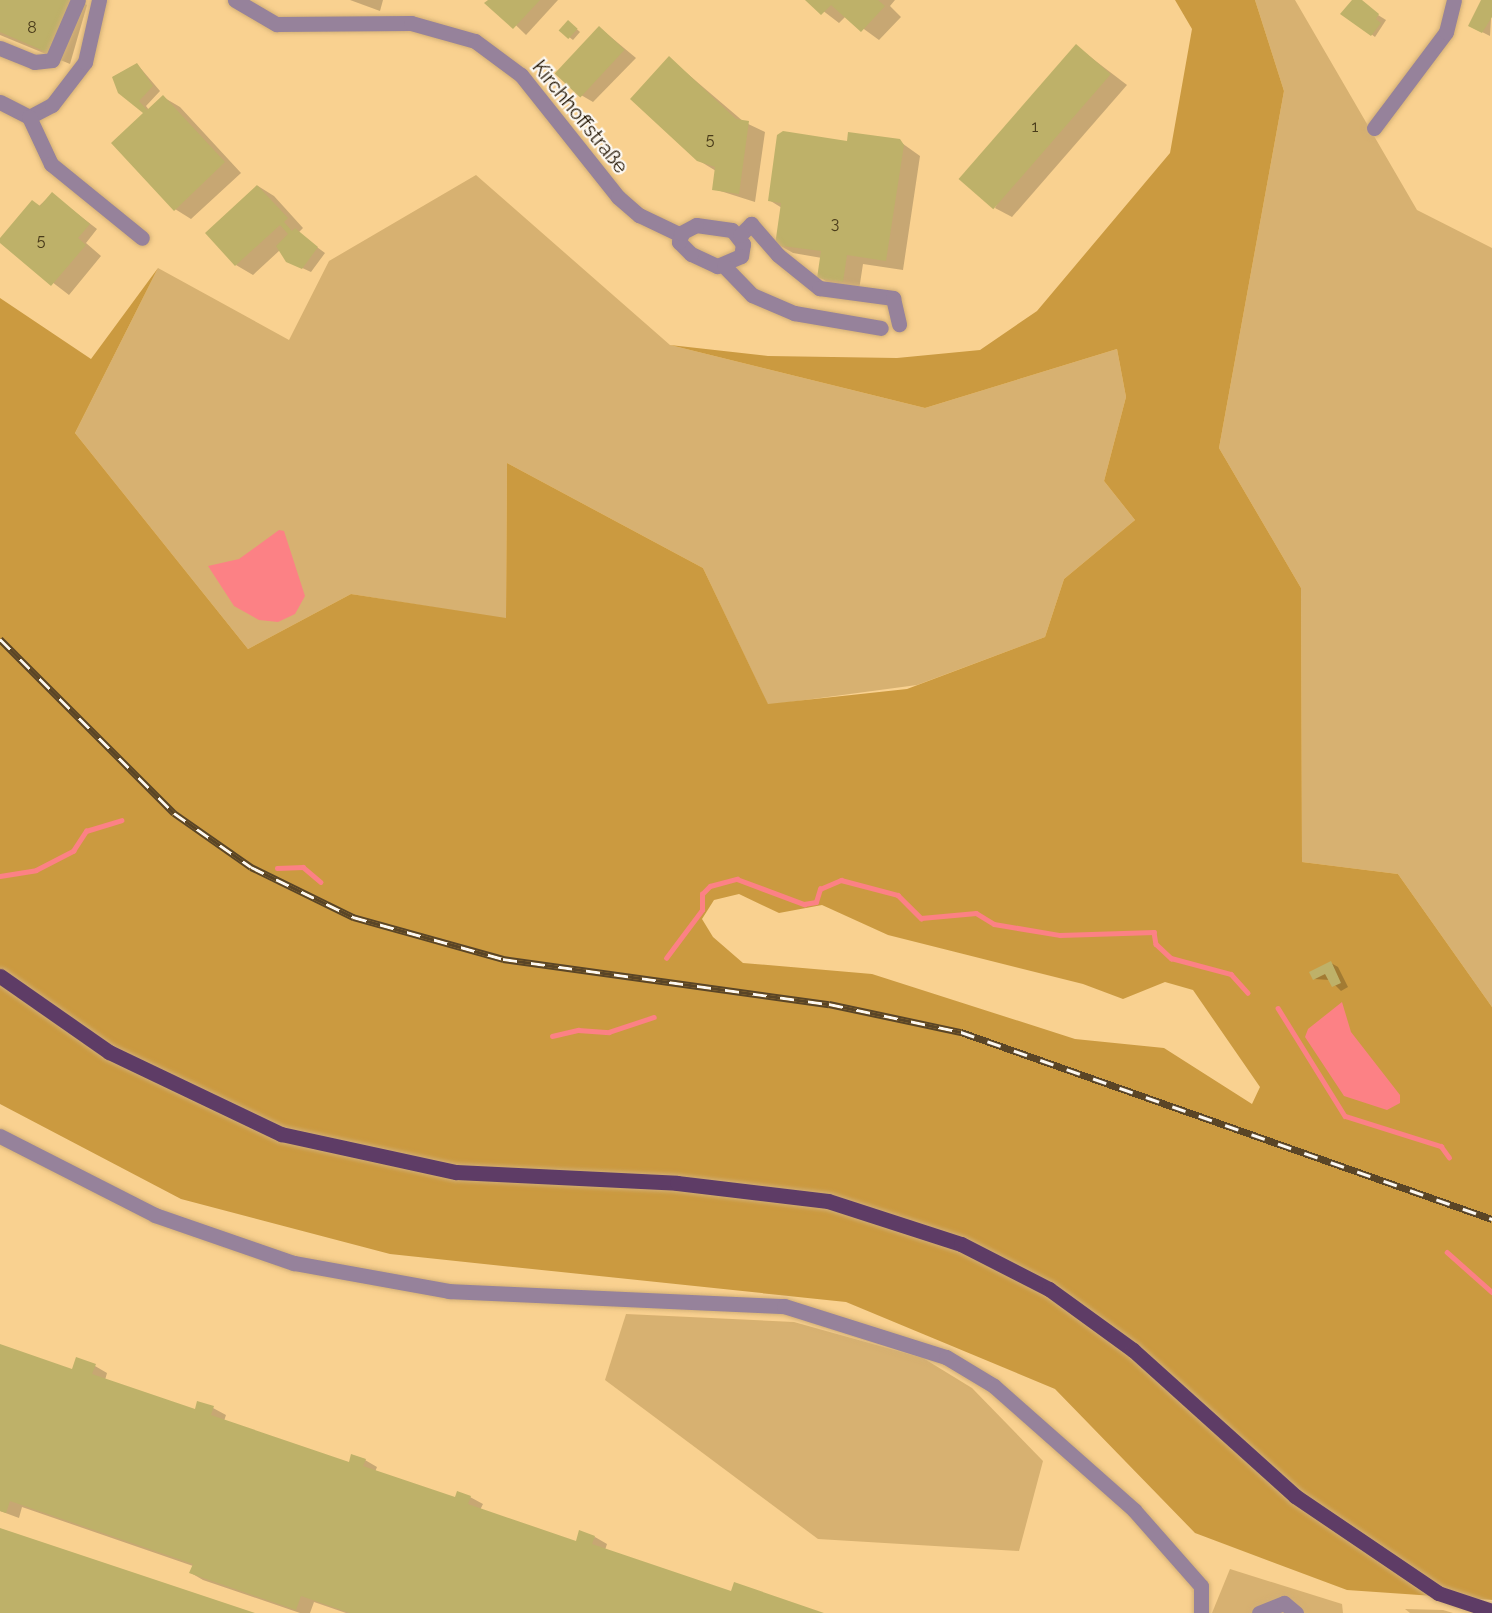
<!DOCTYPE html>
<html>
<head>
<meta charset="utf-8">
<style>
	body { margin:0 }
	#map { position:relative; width:1492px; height:1613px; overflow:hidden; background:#f9d190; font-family:Raleway,sans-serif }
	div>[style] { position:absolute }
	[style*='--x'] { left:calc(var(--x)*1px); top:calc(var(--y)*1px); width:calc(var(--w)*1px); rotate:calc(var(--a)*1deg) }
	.green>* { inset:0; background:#d7b171 }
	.forest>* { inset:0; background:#cb9a40 }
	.water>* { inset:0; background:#fc8185 }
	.shadow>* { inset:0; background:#0003 }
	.stream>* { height:4.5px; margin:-2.25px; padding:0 2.25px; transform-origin:2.25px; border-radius:2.25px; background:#fc8185 }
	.building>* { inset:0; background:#beb169; transform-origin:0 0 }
	.roads { filter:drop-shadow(0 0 2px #d2af76) drop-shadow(0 0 2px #d2af76) }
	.minor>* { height:15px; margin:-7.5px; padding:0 7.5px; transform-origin:7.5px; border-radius:7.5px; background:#96829b }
	.major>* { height:15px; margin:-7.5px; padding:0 7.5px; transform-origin:7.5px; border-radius:7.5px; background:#5e3c66 }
	.rail>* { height:7px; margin-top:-3.5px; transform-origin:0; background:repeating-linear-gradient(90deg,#fcf8f2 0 14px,#5a4526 0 28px); box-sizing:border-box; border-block:2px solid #5a4526 }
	span { translate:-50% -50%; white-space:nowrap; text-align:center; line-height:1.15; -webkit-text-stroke:4.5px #fcf8f2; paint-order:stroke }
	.number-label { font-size:16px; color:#493b1a }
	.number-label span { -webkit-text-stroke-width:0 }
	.street-label { font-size:20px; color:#221400 }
</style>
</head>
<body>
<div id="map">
	<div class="green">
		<div style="clip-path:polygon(1255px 0,1295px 0,1417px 210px,1492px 248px,1492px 1007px,1398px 874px,1302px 862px,1301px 588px,1219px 448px,1284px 91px)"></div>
		<div style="clip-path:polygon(476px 175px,670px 345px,925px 408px,1117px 349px,1126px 397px,1104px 481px,1135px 520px,1064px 579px,1045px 637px,917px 685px,768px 705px,703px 568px,507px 463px,506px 619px,351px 594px,248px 649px,75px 433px,158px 268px,289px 340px,329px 261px)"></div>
		<div style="clip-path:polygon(626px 1314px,794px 1322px,923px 1358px,972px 1388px,1043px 1461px,1019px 1551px,818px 1539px,605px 1380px)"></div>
		<div style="clip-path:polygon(1230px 1569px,1342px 1604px,1343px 1613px,1212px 1613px)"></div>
		<div style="clip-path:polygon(1405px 1609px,1443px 1610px,1453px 1613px,1410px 1613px)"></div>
	</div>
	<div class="forest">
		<div style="clip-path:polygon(evenodd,1175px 0,1255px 0,1284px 91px,1219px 448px,1301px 588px,1302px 862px,1398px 874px,1492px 1007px,1492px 1600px,1347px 1590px,1195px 1533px,1055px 1389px,846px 1302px,390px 1254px,181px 1199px,0 1104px,0 298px,91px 359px,158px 268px,75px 433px,248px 649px,351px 594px,506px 618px,507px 463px,703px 568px,768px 704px,907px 689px,1045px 637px,1064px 579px,1135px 520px,1104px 481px,1126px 397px,1117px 349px,925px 408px,670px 345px,768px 356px,897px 358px,980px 350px,1037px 311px,1170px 153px,1192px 29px,1175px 0,739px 894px,779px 913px,822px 905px,888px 935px,1083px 984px,1123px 999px,1165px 982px,1193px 990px,1260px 1087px,1252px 1104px,1164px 1048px,1075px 1039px,872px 974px,743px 963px,713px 937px,702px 919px,714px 900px,739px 894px)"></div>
	</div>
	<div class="water">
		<div style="clip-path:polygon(279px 530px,284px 531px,305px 596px,295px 614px,278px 622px,259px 620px,234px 606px,208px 566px,239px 559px)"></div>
		<div style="clip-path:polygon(1342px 1002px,1351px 1032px,1400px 1095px,1400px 1103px,1387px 1110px,1344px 1096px,1305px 1037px,1308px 1029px)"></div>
	</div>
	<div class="shadow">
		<div style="clip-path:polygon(0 0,78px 0,87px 5px,70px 64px,0 35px)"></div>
		<div style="clip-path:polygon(350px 0,383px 0,380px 11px)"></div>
		<div style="clip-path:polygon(490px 0,558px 0,526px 35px)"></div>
		<div style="clip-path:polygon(809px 0,895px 0,890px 6px,901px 17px,879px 40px,846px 16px,839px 23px)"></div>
		<div style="clip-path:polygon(1354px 0,1386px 20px,1375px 37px,1366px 30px)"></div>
		<div style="clip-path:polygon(1482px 0,1492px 1px,1490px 36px,1478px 30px)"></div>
		<div style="clip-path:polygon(571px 24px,580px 32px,573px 40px,560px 30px)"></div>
		<div style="clip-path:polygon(600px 28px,636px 58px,593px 102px,581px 95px)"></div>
		<div style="clip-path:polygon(1076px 46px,1127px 85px,1012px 217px,995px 208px)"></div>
		<div style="clip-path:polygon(669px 58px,744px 122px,765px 132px,755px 202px,714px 189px,716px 171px,698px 160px)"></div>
		<div style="clip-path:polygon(137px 64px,160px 91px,146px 106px,149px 110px,163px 97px,180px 107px,241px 173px,191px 219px,175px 209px,146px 113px,113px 77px)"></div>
		<div style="clip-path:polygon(899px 141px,920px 156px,903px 270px,863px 264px,859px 290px,836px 287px,819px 277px,822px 258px,793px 253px,777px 244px,782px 208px,769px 200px,848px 142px)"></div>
		<div style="clip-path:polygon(258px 186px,274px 196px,303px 228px,298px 233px,325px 253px,311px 272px,287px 261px,280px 250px,253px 275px,236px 265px)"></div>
		<div style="clip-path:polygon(52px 194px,97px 229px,86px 243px,101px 256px,69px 295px,0 242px)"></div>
		<div style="clip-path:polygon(1331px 963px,1338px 967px,1348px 987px,1341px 991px,1330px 980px,1314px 979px)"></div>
		<div style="clip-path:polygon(0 1346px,73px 1371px,95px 1366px,107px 1373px,105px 1380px,196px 1411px,198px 1403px,213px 1408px,226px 1415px,224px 1421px,349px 1463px,365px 1460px,377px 1467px,375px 1472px,456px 1499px,470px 1497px,483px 1504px,480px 1510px,577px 1543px,595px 1537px,607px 1544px,605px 1550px,732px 1593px,820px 1613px,346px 1613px,314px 1602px,310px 1613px,300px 1613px,203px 1580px,191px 1573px,193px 1566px,22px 1507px,19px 1518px,0 1511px)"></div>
	</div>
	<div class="stream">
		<div style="--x:277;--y:868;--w:26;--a:-2"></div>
		<div style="--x:303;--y:867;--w:23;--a:40"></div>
		<div style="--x:0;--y:876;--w:36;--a:-9"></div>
		<div style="--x:36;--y:870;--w:42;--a:-27.2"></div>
		<div style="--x:73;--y:851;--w:24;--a:-57"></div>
		<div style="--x:86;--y:831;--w:37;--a:-17"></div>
		<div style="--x:666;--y:958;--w:60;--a:-53.1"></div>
		<div style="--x:702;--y:910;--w:16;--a:-90"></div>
		<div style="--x:702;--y:894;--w:11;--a:-45"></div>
		<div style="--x:710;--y:886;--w:28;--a:-15"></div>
		<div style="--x:737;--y:879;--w:72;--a:20.5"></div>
		<div style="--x:804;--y:904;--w:12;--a:-9"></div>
		<div style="--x:816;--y:902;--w:14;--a:-73"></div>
		<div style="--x:820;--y:889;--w:23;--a:-23"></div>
		<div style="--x:841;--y:880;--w:59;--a:14.7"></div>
		<div style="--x:898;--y:895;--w:33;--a:45"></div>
		<div style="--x:921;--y:918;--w:55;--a:-5.2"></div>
		<div style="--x:976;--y:913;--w:21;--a:31"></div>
		<div style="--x:994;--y:924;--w:67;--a:9.5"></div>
		<div style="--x:1060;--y:935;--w:94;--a:-1.8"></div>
		<div style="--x:1154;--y:932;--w:12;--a:81"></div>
		<div style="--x:1156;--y:944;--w:21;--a:43"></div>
		<div style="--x:1171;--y:958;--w:62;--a:14.9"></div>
		<div style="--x:1231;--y:974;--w:25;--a:48"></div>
		<div style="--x:1278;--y:1008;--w:127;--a:58.2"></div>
		<div style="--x:1345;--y:1116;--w:101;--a:17.4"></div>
		<div style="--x:1441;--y:1146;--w:14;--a:54"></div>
		<div style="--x:552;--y:1036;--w:27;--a:-13"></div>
		<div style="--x:578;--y:1030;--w:31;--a:4"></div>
		<div style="--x:609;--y:1032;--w:47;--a:-18.4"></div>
		<div style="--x:1447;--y:1252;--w:60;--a:41.6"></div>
	</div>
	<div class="building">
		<div style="clip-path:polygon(0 0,69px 0,53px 55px,0 32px)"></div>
		<div style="clip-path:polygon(488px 0,540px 0,513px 29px,484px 3px)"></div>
		<div style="clip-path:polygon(805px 0,878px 0,885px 6px,861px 32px,831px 5px,821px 15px)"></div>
		<div style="clip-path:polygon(1352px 0,1362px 0,1379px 14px,1376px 19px,1381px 23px,1371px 36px,1340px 14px)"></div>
		<div style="clip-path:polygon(1481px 0,1492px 0,1492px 17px,1482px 33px,1468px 26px)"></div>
		<div style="left:568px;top:20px;width:13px;height:14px;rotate:42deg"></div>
		<div style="left:599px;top:26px;width:35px;height:65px;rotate:43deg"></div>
		<div style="left:1076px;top:44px;width:46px;height:179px;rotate:41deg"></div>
		<div style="clip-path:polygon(669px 56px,736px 119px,749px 121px,739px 194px,712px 190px,715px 167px,697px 161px,630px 99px)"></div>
		<div style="clip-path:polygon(137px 63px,153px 86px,139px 101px,147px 110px,163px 95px,225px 162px,174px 211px,111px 143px,143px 113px,118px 93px,112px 77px)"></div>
		<div style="clip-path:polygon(783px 131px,847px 141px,848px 132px,900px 139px,904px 145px,886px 261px,847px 255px,843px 282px,817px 278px,821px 251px,775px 245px,781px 203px,768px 201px,777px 135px)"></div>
		<div style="clip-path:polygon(257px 185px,288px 218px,284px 222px,292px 231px,295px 228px,318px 247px,302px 269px,286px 262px,276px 246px,288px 234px,280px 225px,235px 266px,205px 233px)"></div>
		<div style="clip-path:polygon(52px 192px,90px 224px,78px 238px,86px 245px,51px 286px,0 243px,0 238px,32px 200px,40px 206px)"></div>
		<div style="clip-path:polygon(1331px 961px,1341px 983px,1332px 987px,1325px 974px,1313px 980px,1309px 972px)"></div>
		<div style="clip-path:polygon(0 1344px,72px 1369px,76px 1357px,96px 1364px,92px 1374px,195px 1409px,197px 1401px,214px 1406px,211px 1415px,349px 1462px,351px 1454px,366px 1459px,363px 1466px,455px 1497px,457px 1491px,471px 1496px,468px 1504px,576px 1541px,579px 1530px,595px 1536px,592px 1544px,731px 1591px,734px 1582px,824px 1613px,350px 1613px,301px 1596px,296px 1610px,189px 1573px,193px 1564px,10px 1501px,6px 1513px,0 1511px)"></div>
		<div style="clip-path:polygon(0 1528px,255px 1613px,0 1613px)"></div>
	</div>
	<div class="roads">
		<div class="minor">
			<div style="--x:235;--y:0;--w:48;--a:30.3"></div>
			<div style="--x:276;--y:24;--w:135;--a:-0.4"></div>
			<div style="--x:411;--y:23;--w:66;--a:15.7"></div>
			<div style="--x:475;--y:41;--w:57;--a:36.5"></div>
			<div style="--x:521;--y:75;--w:156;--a:51.5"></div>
			<div style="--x:618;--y:197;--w:28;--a:41"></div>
			<div style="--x:639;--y:215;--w:47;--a:25.5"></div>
			<div style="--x:0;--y:48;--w:37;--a:22"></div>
			<div style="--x:34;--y:62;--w:18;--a:-6"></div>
			<div style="--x:52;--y:60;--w:65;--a:-66.6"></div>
			<div style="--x:0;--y:102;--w:33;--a:27"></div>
			<div style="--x:29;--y:117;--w:26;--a:-28"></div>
			<div style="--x:52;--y:105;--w:54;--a:-52.5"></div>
			<div style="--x:85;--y:62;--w:64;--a:-77.3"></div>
			<div style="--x:29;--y:117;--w:52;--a:64.9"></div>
			<div style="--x:51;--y:164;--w:117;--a:39.1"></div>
			<div style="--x:1374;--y:128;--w:120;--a:-53.1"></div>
			<div style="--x:1446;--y:32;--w:33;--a:-76"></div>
			<div style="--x:696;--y:225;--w:36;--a:8"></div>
			<div style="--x:732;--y:230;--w:18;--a:52"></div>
			<div style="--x:743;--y:244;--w:12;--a:99"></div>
			<div style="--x:741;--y:256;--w:26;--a:157"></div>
			<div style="--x:717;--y:266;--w:29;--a:-155"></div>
			<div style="--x:691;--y:254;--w:17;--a:-135"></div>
			<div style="--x:679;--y:242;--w:9;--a:-77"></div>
			<div style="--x:681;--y:233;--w:17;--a:-28"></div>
			<div style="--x:740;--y:235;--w:16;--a:-45"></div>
			<div style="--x:751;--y:224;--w:41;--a:48.9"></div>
			<div style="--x:778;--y:255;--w:53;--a:38.8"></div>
			<div style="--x:819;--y:288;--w:75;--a:7.7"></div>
			<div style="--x:893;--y:298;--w:27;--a:77"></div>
			<div style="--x:724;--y:266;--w:40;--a:46"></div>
			<div style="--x:752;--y:295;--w:46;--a:23.2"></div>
			<div style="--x:794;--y:313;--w:88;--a:9.8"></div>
			<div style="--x:0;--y:1136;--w:174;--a:27"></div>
			<div style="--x:155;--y:1215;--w:147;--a:19.1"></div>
			<div style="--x:294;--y:1263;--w:158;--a:10.2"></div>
			<div style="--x:449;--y:1291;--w:335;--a:2.6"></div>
			<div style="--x:784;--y:1306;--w:170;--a:17.5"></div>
			<div style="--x:946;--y:1357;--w:56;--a:31.1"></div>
			<div style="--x:994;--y:1386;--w:187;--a:41.5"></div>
			<div style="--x:1134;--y:1510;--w:101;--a:48.6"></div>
			<div style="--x:1201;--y:1586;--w:27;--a:90"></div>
			<div style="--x:1259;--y:1613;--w:27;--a:-22"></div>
			<div style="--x:1284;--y:1603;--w:16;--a:40"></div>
		</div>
		<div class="major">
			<div style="--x:0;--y:976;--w:133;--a:34.9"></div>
			<div style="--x:109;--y:1052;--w:191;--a:25.5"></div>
			<div style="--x:281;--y:1134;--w:179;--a:12.3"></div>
			<div style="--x:456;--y:1172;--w:221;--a:2.8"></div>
			<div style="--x:677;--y:1183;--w:152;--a:6.8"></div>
			<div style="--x:828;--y:1201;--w:140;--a:17.9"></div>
			<div style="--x:961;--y:1244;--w:99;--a:27.1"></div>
			<div style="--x:1049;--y:1289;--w:104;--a:36"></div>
			<div style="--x:1133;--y:1350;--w:218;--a:42"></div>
			<div style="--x:1295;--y:1496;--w:173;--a:34.1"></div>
			<div style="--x:1438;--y:1593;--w:57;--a:18.4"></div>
		</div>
	</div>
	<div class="rail">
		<div style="--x:0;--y:639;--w:246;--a:45"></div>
		<div style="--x:174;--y:813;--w:94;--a:35"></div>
		<div style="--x:251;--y:867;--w:114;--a:26.1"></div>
		<div style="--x:353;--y:917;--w:156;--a:15.6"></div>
		<div style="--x:503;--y:959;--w:329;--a:7.9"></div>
		<div style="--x:829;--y:1004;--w:135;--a:12"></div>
		<div style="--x:961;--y:1032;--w:563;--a:19.4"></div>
	</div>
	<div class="number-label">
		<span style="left:32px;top:28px">8</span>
		<span style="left:1035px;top:127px">1</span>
		<span style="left:710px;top:140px">5</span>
		<span style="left:835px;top:224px">3</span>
		<span style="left:41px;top:241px">5</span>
	</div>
	<div class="street-label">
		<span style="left:580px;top:117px;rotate:51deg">Kirchhoffstraße</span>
	</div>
</div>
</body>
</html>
